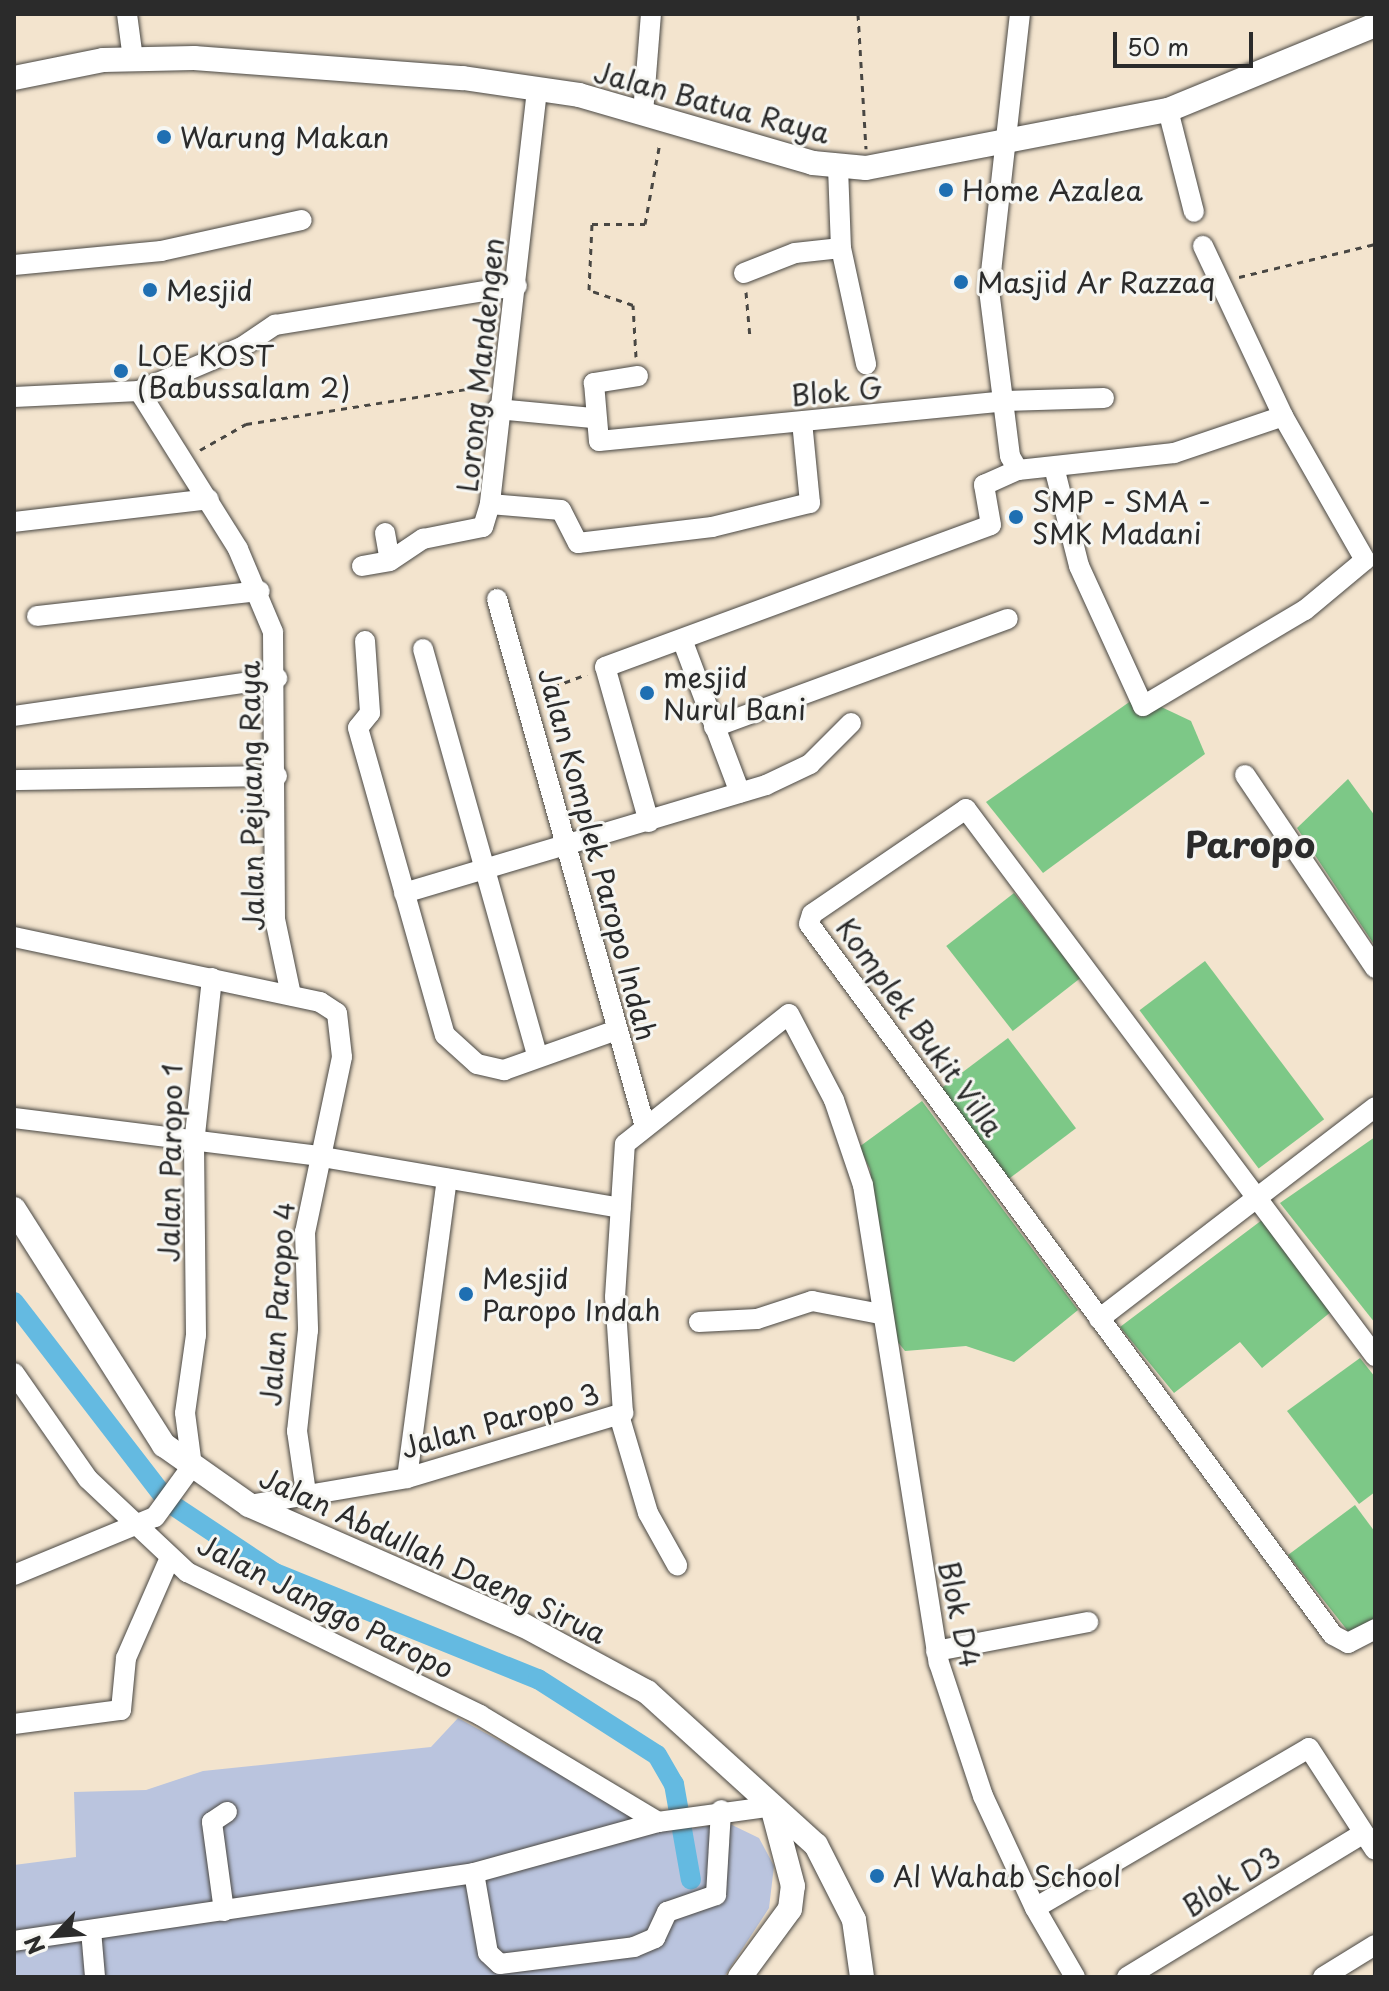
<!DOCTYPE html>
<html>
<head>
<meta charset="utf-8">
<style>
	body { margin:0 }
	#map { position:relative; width:1389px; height:1991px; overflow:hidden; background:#f3e4ce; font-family:"Playpen Sans",sans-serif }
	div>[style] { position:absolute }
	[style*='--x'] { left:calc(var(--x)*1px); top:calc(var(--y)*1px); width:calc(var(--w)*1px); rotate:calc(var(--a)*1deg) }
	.industrial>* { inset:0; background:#bac4de }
	.green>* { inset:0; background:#7dc887; transform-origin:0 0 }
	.canal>* { height:20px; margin:-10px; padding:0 10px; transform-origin:10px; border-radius:10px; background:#64bae1 }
	.path>* { height:3px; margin-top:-1.5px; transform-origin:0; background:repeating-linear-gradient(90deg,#494743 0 6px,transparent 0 12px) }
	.roads { filter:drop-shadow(0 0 2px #494743) drop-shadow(0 0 2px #494743) }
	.minor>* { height:20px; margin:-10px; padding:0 10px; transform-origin:10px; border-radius:10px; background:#fff }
	.major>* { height:24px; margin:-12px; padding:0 12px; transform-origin:12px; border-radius:12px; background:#fff }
	.dots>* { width:22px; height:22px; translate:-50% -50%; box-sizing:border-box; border:4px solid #f6f6f2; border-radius:50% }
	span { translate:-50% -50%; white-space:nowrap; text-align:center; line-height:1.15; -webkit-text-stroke:6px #f6f6f2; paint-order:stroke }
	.street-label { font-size:28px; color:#2b2b2b }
	.poi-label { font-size:28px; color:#2b2b2b }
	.left { translate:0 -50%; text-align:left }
	.district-label { font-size:36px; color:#2b2b2b; font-weight:700 }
	.frame { position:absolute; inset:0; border:16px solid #2b2b2b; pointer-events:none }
	.north { position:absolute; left:16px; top:1895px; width:80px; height:80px; -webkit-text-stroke:6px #f6f6f2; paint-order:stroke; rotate:245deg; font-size:22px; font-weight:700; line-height:32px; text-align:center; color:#2b2b2b }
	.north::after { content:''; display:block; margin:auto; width:28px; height:36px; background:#2b2b2b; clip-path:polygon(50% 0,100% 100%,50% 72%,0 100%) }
	.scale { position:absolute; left:1113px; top:32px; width:140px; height:36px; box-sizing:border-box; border:4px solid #2b2b2b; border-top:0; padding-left:10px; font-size:24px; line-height:28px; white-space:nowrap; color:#2b2b2b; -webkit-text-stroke:6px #f6f6f2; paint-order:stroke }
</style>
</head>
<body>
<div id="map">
	<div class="industrial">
		<div style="clip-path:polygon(458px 1718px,609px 1801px,682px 1830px,728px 1823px,759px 1838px,774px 1866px,769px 1908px,724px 1977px,14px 1977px,14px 1865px,76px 1857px,74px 1792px,146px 1790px,203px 1771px,431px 1747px)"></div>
	</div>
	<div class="green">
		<div style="clip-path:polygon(1138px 696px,1191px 721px,1205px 754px,1043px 873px,986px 802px)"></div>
		<div style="clip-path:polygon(1348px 779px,1375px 816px,1375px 946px,1297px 828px)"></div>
		<div style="left:1014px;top:893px;width:108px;height:86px;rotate:52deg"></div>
		<div style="left:1205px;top:961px;width:198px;height:82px;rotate:53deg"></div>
		<div style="left:1008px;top:1038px;width:113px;height:84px;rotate:53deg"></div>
		<div style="clip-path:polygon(922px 1101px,1078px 1310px,1014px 1362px,966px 1346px,905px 1351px,889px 1331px,870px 1169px,859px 1147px)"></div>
		<div style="clip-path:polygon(1375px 1137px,1375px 1323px,1280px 1203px)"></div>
		<div style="clip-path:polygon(1262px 1220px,1332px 1311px,1262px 1368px,1240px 1342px,1174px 1393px,1120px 1327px)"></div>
		<div style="clip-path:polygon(1360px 1358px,1375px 1377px,1375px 1492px,1359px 1504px,1287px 1411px)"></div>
		<div style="clip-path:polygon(1355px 1505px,1375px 1532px,1375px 1621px,1351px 1635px,1288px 1555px)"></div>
	</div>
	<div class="canal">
		<div style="--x:14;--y:1302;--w:252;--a:52.4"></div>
		<div style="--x:168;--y:1502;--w:128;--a:33.6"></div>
		<div style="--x:275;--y:1573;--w:284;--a:22"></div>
		<div style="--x:538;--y:1679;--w:141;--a:32.6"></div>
		<div style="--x:657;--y:1755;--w:34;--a:60"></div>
		<div style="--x:674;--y:1784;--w:97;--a:80"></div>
	</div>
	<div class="path">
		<div style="--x:858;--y:14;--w:135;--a:86.6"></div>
		<div style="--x:1239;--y:277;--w:140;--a:-13.6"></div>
		<div style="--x:746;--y:292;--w:46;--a:85"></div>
		<div style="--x:636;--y:357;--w:52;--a:-93.3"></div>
		<div style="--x:633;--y:305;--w:46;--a:-161.2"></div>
		<div style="--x:589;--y:290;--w:66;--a:-87.4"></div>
		<div style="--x:592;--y:224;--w:53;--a:0"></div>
		<div style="--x:645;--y:224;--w:83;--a:-79.6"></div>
		<div style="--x:200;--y:450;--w:53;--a:-29.5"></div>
		<div style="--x:246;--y:424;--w:242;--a:-9"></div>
		<div style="--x:542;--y:691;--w:48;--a:-20.7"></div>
	</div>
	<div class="roads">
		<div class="minor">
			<div style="--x:127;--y:14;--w:45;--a:82.4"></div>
			<div style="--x:537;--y:90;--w:417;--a:96.5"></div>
			<div style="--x:490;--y:504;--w:71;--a:4.8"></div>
			<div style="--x:561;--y:510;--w:37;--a:63"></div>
			<div style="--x:578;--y:543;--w:135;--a:-6.8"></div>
			<div style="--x:712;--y:527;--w:101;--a:-13.8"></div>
			<div style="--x:810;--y:503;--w:81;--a:-95.6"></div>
			<div style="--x:1168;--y:110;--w:105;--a:75.7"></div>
			<div style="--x:643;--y:113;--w:99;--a:-85.4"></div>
			<div style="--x:838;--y:167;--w:81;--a:87.9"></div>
			<div style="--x:841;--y:248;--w:119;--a:77.8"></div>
			<div style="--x:14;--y:265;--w:148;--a:-5.4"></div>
			<div style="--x:161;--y:251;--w:144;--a:-12.4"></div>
			<div style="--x:744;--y:273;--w:55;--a:-21.4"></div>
			<div style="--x:795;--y:253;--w:46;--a:-6.2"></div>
			<div style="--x:638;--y:376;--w:45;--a:171"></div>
			<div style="--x:594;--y:383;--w:58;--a:85.1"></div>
			<div style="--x:599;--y:441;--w:408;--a:-5.6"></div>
			<div style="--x:1005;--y:401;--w:99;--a:-1.7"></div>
			<div style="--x:139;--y:391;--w:186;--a:57.9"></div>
			<div style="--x:238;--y:549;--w:90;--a:67.1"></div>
			<div style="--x:273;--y:632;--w:287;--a:89.6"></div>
			<div style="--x:275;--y:919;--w:78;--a:78.1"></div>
			<div style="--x:14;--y:397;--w:125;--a:-2.7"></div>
			<div style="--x:139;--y:391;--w:112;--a:-23.1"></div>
			<div style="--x:242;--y:347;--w:40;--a:-34"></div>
			<div style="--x:275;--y:325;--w:245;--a:-9.2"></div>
			<div style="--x:497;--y:409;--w:96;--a:5.4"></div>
			<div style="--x:1054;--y:467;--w:102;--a:75.8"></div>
			<div style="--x:1079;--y:566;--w:154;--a:65.4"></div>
			<div style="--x:1143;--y:706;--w:188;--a:-30.7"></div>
			<div style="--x:1305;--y:610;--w:78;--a:-39.8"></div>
			<div style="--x:1365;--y:560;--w:166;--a:-119.7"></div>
			<div style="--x:1283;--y:416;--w:188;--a:-115.2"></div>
			<div style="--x:1018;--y:470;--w:16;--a:-120"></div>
			<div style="--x:1010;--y:456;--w:167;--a:-97.2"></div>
			<div style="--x:989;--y:290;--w:278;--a:-83.6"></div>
			<div style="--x:14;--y:522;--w:196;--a:-6.7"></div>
			<div style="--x:385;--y:533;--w:28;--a:80"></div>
			<div style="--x:362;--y:566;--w:28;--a:-10"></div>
			<div style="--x:390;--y:561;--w:40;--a:-34"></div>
			<div style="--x:423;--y:539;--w:61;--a:-11.3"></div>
			<div style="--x:483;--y:527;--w:24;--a:-73"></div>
			<div style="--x:497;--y:599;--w:544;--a:74.33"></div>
			<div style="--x:37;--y:616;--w:224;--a:-6.4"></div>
			<div style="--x:365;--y:641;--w:72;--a:86"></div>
			<div style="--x:370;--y:713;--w:19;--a:129"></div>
			<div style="--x:358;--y:728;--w:319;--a:74.2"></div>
			<div style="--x:445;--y:1035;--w:43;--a:42.2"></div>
			<div style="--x:477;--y:1064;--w:28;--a:13"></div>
			<div style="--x:504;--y:1070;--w:120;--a:-19.5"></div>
			<div style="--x:683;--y:642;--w:161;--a:69.3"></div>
			<div style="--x:423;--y:649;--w:421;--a:74.3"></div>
			<div style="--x:14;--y:716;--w:266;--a:-8.2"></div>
			<div style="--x:714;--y:727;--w:313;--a:-20.2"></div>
			<div style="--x:1245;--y:775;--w:233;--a:56"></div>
			<div style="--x:14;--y:780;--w:263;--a:-0.9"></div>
			<div style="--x:649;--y:822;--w:161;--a:-105.8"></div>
			<div style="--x:605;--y:667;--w:411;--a:-20.2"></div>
			<div style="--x:991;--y:525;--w:41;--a:-99.9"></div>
			<div style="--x:984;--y:485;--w:37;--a:-24"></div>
			<div style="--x:1018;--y:470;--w:157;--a:-6.2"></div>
			<div style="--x:1174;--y:453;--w:115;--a:-18.7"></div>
			<div style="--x:404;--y:893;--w:378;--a:-16.6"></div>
			<div style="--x:766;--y:785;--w:49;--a:-25.5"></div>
			<div style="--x:810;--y:764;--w:58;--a:-45"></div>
			<div style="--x:14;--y:937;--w:313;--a:12"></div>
			<div style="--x:320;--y:1002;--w:20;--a:33"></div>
			<div style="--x:337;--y:1013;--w:44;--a:83.5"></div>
			<div style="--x:342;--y:1057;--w:179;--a:101.9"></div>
			<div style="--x:305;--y:1232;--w:98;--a:88.2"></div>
			<div style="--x:308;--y:1330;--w:102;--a:96.2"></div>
			<div style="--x:297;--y:1431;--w:63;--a:81.7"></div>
			<div style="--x:14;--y:1118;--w:305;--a:7.1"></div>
			<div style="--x:317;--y:1156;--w:308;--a:9.7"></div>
			<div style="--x:1099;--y:1319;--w:348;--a:-37.5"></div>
			<div style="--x:699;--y:1322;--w:58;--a:-3"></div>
			<div style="--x:757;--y:1319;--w:58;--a:-18.1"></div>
			<div style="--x:812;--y:1301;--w:69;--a:10.8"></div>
			<div style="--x:1375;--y:1356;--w:683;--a:-126.79"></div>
			<div style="--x:966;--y:809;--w:186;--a:145.7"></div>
			<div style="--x:812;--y:914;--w:10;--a:107"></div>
			<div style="--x:809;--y:924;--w:883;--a:53.61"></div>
			<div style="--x:1333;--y:1635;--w:17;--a:28"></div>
			<div style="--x:1348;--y:1643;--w:30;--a:-27"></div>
			<div style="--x:14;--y:1373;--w:129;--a:55.1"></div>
			<div style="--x:88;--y:1479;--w:136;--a:43.2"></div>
			<div style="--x:187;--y:1572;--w:326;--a:26"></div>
			<div style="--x:480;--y:1715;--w:208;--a:31"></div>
			<div style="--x:658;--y:1822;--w:111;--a:-7.8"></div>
			<div style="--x:619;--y:1415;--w:102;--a:73.5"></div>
			<div style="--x:648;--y:1513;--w:60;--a:60.9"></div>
			<div style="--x:407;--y:1478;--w:302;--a:-82.4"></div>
			<div style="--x:249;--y:1505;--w:160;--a:-9.7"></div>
			<div style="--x:407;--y:1478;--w:226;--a:-16.7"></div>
			<div style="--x:623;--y:1413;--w:116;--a:-93.9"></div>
			<div style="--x:615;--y:1297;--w:153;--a:-86.3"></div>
			<div style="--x:625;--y:1144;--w:209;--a:-38.4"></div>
			<div style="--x:789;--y:1014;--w:97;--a:62.4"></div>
			<div style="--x:834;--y:1100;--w:90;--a:71.2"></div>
			<div style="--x:863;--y:1185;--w:484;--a:81"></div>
			<div style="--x:939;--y:1663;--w:140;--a:71.7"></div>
			<div style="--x:983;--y:1796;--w:123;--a:65.1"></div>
			<div style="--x:1035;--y:1908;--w:317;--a:-30.3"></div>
			<div style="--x:1309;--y:1748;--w:121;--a:57.1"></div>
			<div style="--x:14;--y:1575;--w:152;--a:-22.4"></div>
			<div style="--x:155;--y:1517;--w:63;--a:-54"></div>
			<div style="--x:192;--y:1466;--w:53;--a:-97.5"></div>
			<div style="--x:185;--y:1413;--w:79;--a:-82"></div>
			<div style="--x:196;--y:1335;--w:191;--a:-90.6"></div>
			<div style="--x:194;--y:1144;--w:167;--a:-83.8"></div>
			<div style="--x:936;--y:1651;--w:155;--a:-10.8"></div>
			<div style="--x:14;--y:1724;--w:108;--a:-7.5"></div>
			<div style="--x:121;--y:1710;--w:52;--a:-84.5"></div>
			<div style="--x:126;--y:1658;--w:109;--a:-66.3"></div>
			<div style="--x:474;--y:1873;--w:81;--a:80.1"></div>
			<div style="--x:488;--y:1953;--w:16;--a:43"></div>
			<div style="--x:500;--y:1964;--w:135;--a:-7.2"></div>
			<div style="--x:634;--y:1947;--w:23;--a:-23"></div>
			<div style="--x:655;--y:1938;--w:29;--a:-65"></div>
			<div style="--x:667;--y:1912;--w:52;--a:-19.1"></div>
			<div style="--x:716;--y:1895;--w:85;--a:-86.6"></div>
			<div style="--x:1035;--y:1908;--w:80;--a:59.9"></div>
			<div style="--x:224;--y:1911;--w:90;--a:-97.7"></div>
			<div style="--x:212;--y:1822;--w:18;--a:-34"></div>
			<div style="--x:91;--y:1930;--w:47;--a:85.1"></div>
			<div style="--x:14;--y:1941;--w:465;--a:-8.4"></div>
			<div style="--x:474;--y:1873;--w:191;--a:-15.5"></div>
			<div style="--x:1127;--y:1977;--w:277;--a:-31.3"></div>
			<div style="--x:1323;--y:1977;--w:61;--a:-31.6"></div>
		</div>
		<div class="major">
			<div style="--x:14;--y:78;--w:91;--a:-11.4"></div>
			<div style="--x:103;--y:60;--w:91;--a:-1.3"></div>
			<div style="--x:194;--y:58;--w:270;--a:4.3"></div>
			<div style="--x:463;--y:78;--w:117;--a:8.3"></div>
			<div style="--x:579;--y:95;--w:244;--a:16.2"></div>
			<div style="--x:813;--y:163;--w:53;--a:5.4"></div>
			<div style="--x:866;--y:168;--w:308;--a:-10.9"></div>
			<div style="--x:1168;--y:110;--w:224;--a:-22.3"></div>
			<div style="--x:14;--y:1209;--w:280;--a:57.6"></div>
			<div style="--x:164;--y:1445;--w:104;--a:35.2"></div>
			<div style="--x:249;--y:1505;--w:299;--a:23.7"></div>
			<div style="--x:523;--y:1625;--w:141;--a:28.4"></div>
			<div style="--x:647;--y:1692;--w:228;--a:42.2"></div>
			<div style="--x:816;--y:1845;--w:84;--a:63.1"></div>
			<div style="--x:854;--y:1920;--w:58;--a:82"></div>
			<div style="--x:740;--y:1977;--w:84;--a:-53.7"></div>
			<div style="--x:790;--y:1909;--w:23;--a:-83"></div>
			<div style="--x:793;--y:1886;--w:74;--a:-104.8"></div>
		</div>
	</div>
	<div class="dots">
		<div style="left:164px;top:137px;background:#1f6fb2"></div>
		<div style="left:946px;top:190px;background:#1f6fb2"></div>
		<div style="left:961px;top:282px;background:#1f6fb2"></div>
		<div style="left:150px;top:290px;background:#1f6fb2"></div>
		<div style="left:121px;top:371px;background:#1f6fb2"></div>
		<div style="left:1016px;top:517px;background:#1f6fb2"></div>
		<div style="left:647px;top:693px;background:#1f6fb2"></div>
		<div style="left:466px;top:1294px;background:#1f6fb2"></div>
		<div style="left:877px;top:1876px;background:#1f6fb2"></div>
	</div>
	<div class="street-label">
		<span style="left:712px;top:102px;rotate:15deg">Jalan Batua Raya</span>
		<span style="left:480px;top:365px;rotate:-84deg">Lorong Mandengen</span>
		<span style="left:837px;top:391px;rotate:-5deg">Blok G</span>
		<span style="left:251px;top:796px;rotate:-91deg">Jalan Pejuang Raya</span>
		<span style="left:598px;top:854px;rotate:75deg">Jalan Komplek Paropo Indah</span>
		<span style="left:920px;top:1027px;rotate:54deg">Komplek Bukit Villa</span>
		<span style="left:170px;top:1163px;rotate:-89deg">Jalan Paropo 1</span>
		<span style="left:277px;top:1304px;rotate:-86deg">Jalan Paropo 4</span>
		<span style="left:500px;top:1420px;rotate:-16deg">Jalan Paropo 3</span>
		<span style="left:433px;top:1555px;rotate:25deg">Jalan Abdullah Daeng Sirua</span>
		<span style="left:326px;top:1606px;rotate:27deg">Jalan Janggo Paropo</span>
		<span style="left:960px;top:1614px;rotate:78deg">Blok D4</span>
		<span style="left:1231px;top:1881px;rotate:-31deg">Blok D3</span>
	</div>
	<div class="poi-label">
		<span class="left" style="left:180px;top:137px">Warung Makan</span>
		<span class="left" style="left:962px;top:190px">Home Azalea</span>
		<span class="left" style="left:977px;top:282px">Masjid Ar Razzaq</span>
		<span class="left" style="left:166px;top:290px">Mesjid</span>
		<span class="left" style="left:137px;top:371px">LOE KOST<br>(Babussalam 2)</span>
		<span class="left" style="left:1032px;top:517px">SMP - SMA -<br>SMK Madani</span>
		<span class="left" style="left:663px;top:693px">mesjid<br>Nurul Bani</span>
		<span class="left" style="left:482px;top:1294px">Mesjid<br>Paropo Indah</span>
		<span class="left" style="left:893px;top:1876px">Al Wahab School</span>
	</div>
	<div class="district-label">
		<span style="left:1250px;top:844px">Paropo</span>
	</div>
	<div class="frame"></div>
	<div class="north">N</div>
	<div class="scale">50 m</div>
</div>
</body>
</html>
